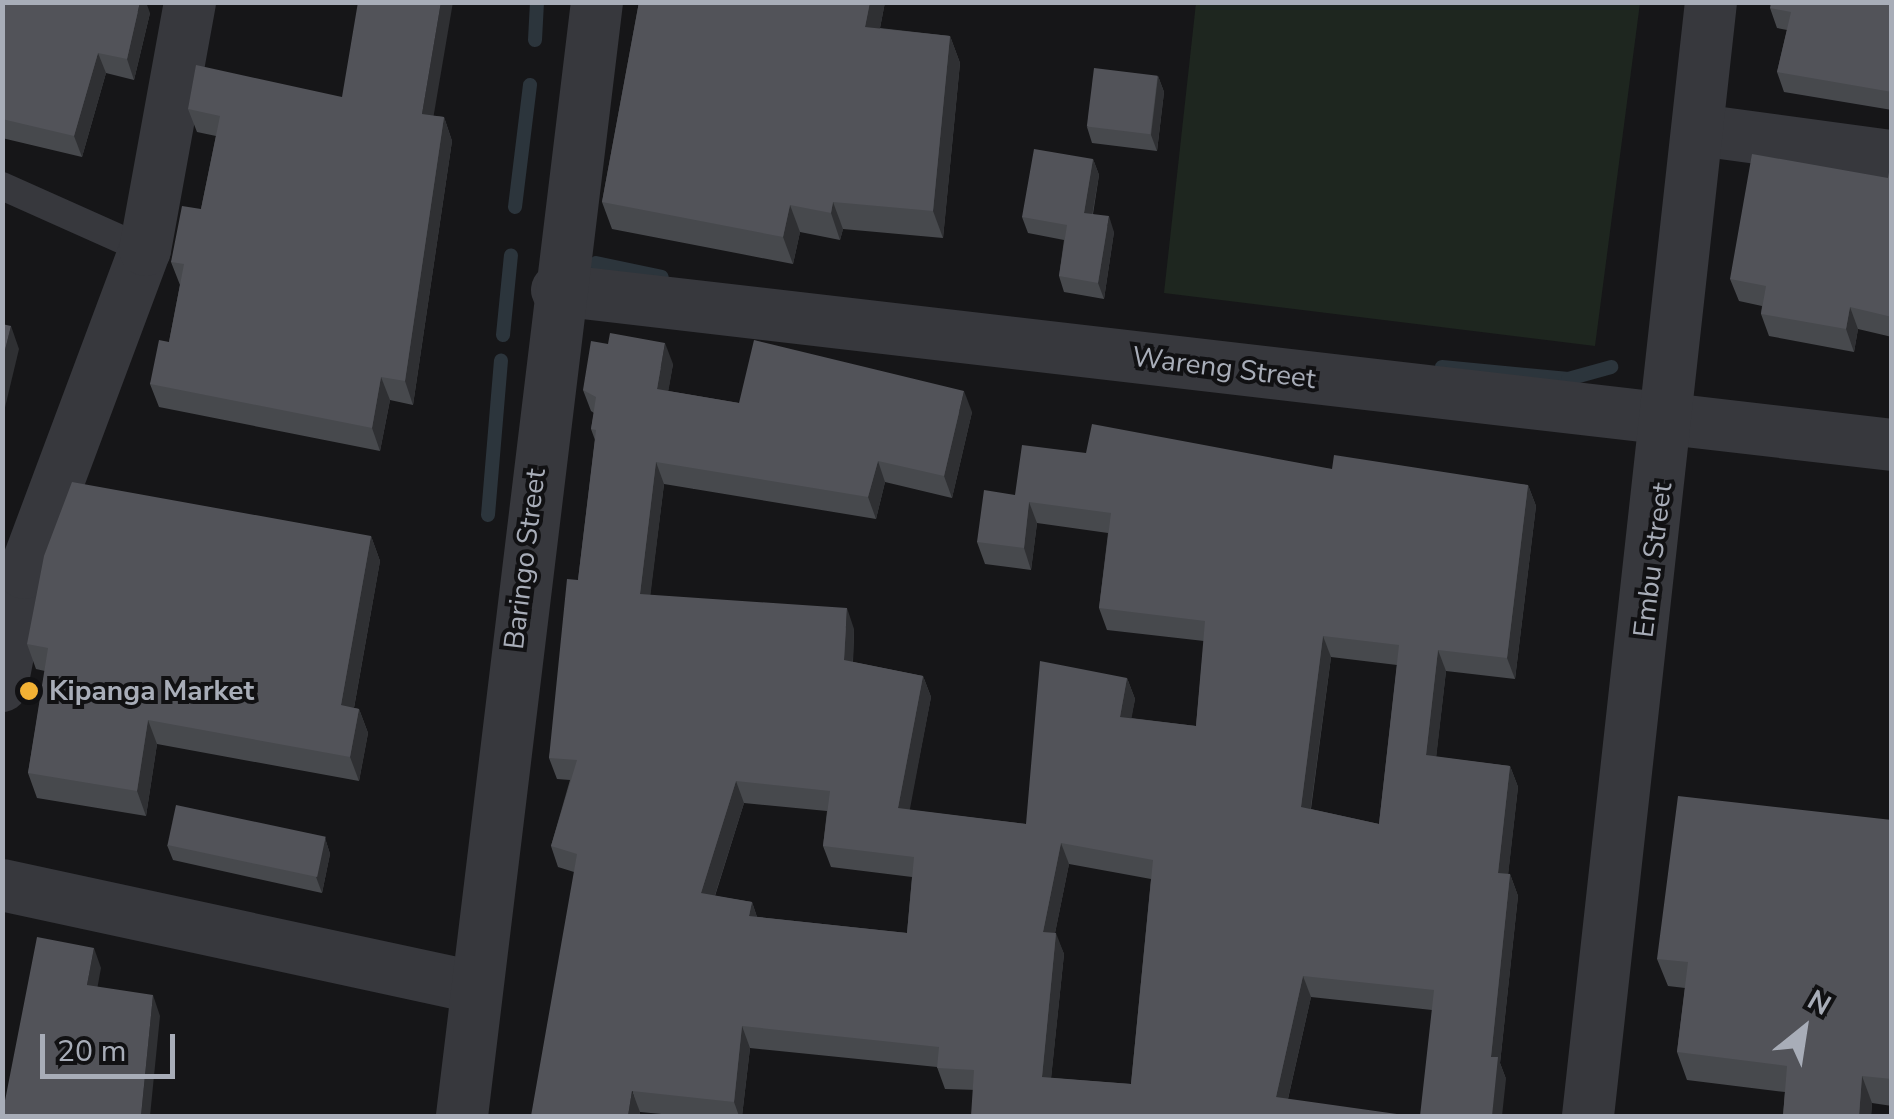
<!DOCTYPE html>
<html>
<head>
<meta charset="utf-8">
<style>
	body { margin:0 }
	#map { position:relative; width:1894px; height:1119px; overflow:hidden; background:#161618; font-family:"Nunito Sans",sans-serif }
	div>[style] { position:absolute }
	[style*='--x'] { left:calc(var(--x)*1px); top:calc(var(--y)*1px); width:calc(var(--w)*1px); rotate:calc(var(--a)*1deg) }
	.green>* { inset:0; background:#1e261f }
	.stream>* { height:14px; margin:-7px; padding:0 7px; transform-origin:7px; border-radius:7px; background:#2c353c }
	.lane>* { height:28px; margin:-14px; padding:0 14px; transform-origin:14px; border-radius:14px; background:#37383d }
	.street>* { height:52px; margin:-26px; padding:0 26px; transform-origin:26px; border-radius:26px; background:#37383d }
	.wall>* { inset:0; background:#47494d }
	.shaded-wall>* { inset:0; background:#2f3033 }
	.building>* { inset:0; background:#525359; transform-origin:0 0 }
	.dots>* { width:28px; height:28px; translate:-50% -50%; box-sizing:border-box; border:5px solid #111113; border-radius:50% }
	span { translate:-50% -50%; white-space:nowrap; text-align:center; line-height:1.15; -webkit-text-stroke:8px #111113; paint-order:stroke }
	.street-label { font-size:28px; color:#a8adb8 }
	.poi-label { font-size:28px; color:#a8adb8; font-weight:700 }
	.left { translate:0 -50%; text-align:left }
	.frame { position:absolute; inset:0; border:5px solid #a8adb8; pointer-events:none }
	.north { position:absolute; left:1754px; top:979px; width:100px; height:100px; -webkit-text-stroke:8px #111113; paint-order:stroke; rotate:30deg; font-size:28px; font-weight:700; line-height:40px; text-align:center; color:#a8adb8 }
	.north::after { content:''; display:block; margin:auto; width:35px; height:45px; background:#a8adb8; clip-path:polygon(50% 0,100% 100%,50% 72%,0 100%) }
	.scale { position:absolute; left:40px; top:1034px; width:135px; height:45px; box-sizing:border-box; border:5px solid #a8adb8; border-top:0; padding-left:12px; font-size:30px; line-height:35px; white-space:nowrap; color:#a8adb8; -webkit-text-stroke:8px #111113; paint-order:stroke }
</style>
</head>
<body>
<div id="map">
	<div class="green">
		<div style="clip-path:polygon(1196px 3px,1640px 3px,1595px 346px,1164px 293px)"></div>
	</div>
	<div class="stream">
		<div style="--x:535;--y:40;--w:38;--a:-87"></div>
		<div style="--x:515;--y:207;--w:123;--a:-83"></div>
		<div style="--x:596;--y:263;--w:67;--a:12"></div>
		<div style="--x:503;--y:335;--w:80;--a:-84.3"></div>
		<div style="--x:1442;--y:367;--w:127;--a:5.4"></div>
		<div style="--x:1568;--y:379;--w:45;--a:-15.6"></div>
		<div style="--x:488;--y:515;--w:155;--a:-85.2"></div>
	</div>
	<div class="lane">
		<div style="--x:2;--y:186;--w:157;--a:24.1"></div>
	</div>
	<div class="street">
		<div style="--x:1699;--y:130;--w:195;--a:7.7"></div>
		<div style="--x:557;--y:290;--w:1344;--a:6.62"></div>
		<div style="--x:2;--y:686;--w:115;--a:-79"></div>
		<div style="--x:24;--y:573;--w:345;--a:-69.5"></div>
		<div style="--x:145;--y:250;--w:252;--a:-79.7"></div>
		<div style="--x:2;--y:885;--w:484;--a:12.2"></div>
		<div style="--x:462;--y:1116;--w:1122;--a:-83.09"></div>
		<div style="--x:1588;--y:1116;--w:1121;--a:-83.7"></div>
	</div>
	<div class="wall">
		<div style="clip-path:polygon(2px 2px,150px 13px,134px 80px,106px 73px,82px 157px,2px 138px)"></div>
		<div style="clip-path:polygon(639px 2px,885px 2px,880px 28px,950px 36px,960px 63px,943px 238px,843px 229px,840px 240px,800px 232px,793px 264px,612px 229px,602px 202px)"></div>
		<div style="clip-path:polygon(1892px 2px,1892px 110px,1784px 92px,1777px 72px,1787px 30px,1777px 28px,1770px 8px)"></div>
		<div style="clip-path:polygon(1158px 76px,1164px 92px,1157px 151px,1092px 143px,1087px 127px)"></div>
		<div style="clip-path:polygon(188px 109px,434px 116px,444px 117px,452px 141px,413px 405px,390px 400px,380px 451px,159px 407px,150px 384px,169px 342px,180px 285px,171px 262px,201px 209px,216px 136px,197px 132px)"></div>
		<div style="clip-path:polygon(1093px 159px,1099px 175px,1093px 214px,1114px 232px,1104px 299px,1064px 292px,1059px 276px,1064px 240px,1028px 233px,1022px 217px)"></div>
		<div style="clip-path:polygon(1892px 172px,1892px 337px,1858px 329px,1854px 352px,1769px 336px,1761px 314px,1762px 306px,1739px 301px,1730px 279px,1888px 178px)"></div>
		<div style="clip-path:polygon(evenodd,673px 364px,668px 391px,739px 403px,972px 412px,952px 498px,885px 482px,876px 519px,664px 484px,650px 595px,854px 629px,853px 662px,923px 676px,931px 697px,909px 810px,1026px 824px,1127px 678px,1135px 699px,1131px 718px,1196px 726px,1204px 641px,1107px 630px,1099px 608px,1108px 533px,1037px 523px,1031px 570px,985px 564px,977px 542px,1015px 495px,1086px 453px,1332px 469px,1528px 485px,1536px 506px,1515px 679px,1446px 671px,1436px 757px,1510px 766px,1518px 787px,1508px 874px,1510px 874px,1518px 896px,1500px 1063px,1506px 1079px,1432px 1010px,1311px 997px,1288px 1099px,945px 1089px,937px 1067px,750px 1048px,742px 1116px,683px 1116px,640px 1112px,639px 1116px,574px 872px,558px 867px,551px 846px,570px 780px,557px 779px,549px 758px,578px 580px,595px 440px,591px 429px,594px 413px,591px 411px,583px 390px,673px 364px,1331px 657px,1397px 665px,1379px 824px,1311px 809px,1331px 657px,673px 364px,744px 803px,827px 811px,823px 846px,831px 867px,912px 877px,907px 933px,757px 917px,752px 902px,715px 896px,744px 803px,673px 364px,1069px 864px,1151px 879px,1131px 1084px,1051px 1078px,1064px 954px,1055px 933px,1069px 864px)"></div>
		<div style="clip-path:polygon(371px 536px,380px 561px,354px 708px,359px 709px,368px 733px,359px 781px,157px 744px,146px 816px,37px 798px,28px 773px,45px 671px,36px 669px,27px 644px)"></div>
		<div style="clip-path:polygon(1892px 820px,1892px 1106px,1872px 1103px,1871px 1116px,1783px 1116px,1785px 1092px,1687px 1080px,1677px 1052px,1685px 988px,1668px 986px,1657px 959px)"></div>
		<div style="clip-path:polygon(325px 838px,330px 854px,322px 893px,173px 860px,167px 845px)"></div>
	</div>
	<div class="shaded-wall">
		<div style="clip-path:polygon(140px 2px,146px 2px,150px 13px,134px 80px,127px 59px)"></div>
		<div style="clip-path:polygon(441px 2px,453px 2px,430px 137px,422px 114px)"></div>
		<div style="clip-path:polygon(870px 2px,885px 2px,875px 54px,865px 27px)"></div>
		<div style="clip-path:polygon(950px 36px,960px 63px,943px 238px,933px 211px)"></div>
		<div style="clip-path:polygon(98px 53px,106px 73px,82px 157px,74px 136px)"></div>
		<div style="clip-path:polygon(1158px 76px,1164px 92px,1157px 151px,1151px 135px)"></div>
		<div style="clip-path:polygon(444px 117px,452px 141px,413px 405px,405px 381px)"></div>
		<div style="clip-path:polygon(1093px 159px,1099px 175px,1090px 228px,1084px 213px)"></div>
		<div style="clip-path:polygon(833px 202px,843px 229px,840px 240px,831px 213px)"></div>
		<div style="clip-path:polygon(790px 205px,800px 232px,793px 264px,783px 237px)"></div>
		<div style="clip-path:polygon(1109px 216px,1114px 232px,1104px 299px,1098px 283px)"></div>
		<div style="clip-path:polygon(1850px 307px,1858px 329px,1854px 352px,1846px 329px)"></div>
		<div style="clip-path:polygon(11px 326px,19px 349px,2px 420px,2px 362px)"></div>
		<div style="clip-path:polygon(665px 343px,673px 364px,665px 411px,657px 389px)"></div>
		<div style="clip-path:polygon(381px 377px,390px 400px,380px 451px,372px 428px)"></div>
		<div style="clip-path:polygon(964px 391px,972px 412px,952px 498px,944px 476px)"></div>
		<div style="clip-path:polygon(878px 461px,885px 482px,876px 519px,868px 497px)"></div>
		<div style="clip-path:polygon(656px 462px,664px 484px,648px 615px,640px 594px)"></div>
		<div style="clip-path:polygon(1528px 485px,1536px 506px,1515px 679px,1507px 658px)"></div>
		<div style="clip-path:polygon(1029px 502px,1037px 523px,1031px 570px,1024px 548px)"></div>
		<div style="clip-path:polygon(371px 536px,380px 561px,350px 730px,341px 705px)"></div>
		<div style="clip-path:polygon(847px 608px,854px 629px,852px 682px,844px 660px)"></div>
		<div style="clip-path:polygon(1323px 636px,1331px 657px,1308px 828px,1301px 807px)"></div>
		<div style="clip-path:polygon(1438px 650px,1446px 671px,1434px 777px,1426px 755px)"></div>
		<div style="clip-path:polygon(923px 676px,931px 697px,906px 830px,898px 808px)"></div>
		<div style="clip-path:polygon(1127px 678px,1135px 699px,1128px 738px,1120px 717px)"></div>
		<div style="clip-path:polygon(359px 709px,368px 733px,359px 781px,350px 757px)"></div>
		<div style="clip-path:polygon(148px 720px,157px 744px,146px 816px,137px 791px)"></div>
		<div style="clip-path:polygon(1510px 766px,1518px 787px,1506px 894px,1498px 873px)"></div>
		<div style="clip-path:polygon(736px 781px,744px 803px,709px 914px,701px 893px)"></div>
		<div style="clip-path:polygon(325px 838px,330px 854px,322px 893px,316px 877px)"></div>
		<div style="clip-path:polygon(1061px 843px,1069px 864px,1051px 953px,1043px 932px)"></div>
		<div style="clip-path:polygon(1510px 874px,1518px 896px,1500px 1063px,1506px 1079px,1502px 1116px,1492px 1116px,1491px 1057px)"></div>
		<div style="clip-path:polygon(752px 902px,759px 923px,749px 916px)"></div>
		<div style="clip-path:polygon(1056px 933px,1064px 954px,1049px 1098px,1042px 1077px)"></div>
		<div style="clip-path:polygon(94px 948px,101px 968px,94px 1006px,87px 985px)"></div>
		<div style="clip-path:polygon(1303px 976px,1311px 997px,1284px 1116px,1276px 1097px)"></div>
		<div style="clip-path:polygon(153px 995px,160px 1016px,150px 1116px,141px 1116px)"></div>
		<div style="clip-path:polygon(742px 1026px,750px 1048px,742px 1116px,739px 1116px,734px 1102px)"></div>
		<div style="clip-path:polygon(1862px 1076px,1872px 1103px,1871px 1116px,1859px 1116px)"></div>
		<div style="clip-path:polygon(632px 1091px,640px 1112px,639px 1116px,628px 1116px)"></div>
	</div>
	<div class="building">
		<div style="clip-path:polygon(2px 2px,140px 2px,127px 59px,98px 53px,74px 136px,2px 119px)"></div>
		<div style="clip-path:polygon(358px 2px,441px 2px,422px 114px,444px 117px,405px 381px,381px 377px,372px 428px,150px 384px,159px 340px,169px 342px,184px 264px,171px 262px,182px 206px,201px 209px,220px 116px,188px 109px,196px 65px,342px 97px)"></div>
		<div style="clip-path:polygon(639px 2px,870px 2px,865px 27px,950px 36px,933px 211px,833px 202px,831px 213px,790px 205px,783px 237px,602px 202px)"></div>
		<div style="clip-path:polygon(1771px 2px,1892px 2px,1892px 92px,1777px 72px,1791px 12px,1770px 8px)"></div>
		<div style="left:1094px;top:68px;width:64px;height:59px;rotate:7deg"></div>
		<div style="clip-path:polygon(1034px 149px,1093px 159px,1084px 213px,1109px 216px,1098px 283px,1059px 276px,1067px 225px,1022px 217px)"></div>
		<div style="clip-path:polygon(1752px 154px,1888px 178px,1889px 172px,1892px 172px,1892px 317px,1850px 307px,1846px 329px,1761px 314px,1766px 286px,1730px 279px)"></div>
		<div style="clip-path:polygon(2px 324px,11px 326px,2px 362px)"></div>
		<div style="clip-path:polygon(evenodd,610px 333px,665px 343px,657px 389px,739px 403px,754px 340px,964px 391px,944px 476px,878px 461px,868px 497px,656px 462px,640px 594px,847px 608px,844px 660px,923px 676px,898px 808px,1026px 824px,1040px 661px,1127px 678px,1120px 717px,1196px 726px,1205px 621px,1099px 608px,1111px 513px,1029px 502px,1024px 548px,977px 542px,984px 490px,1015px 495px,1022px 445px,1086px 453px,1092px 424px,1332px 469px,1334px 455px,1528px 485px,1507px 658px,1438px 650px,1426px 755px,1510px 766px,1498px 873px,1510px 874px,1491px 1057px,1498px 1057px,1492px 1116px,1420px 1116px,1434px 990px,1303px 976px,1276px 1097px,1411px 1116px,971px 1116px,974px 1070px,937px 1068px,939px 1047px,742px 1026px,734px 1102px,632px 1091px,628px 1116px,531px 1116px,577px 854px,551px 846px,577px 760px,549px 758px,567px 579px,578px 580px,596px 430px,591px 429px,596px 397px,583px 390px,591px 341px,608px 344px,610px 333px,1323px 636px,1399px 645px,1379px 824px,1301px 807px,1323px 636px,610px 333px,736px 781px,830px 791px,823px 846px,914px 857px,907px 933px,749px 916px,752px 902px,701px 893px,736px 781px,610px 333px,1061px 843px,1153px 860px,1131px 1084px,1042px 1077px,1056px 933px,1043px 932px,1061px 843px)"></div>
		<div style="clip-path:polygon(72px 482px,371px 536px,341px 705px,359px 709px,350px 757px,148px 720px,137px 791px,28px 773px,48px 648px,27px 644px,44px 556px)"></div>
		<div style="clip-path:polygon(1678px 796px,1892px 820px,1892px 1079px,1862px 1076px,1859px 1116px,1783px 1116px,1787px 1066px,1677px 1052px,1688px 962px,1657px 959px)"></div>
		<div style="left:176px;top:805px;width:153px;height:41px;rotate:12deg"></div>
		<div style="clip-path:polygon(37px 937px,94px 948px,87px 985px,153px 995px,141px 1116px,2px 1116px)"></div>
	</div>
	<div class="dots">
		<div style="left:29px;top:691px;background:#f2b134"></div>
	</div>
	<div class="street-label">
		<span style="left:1224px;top:368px;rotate:7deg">Wareng Street</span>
		<span style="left:525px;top:559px;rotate:-83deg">Baringo Street</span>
		<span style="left:1653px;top:560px;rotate:-83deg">Embu Street</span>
	</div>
	<div class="poi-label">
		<span class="left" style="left:49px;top:691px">Kipanga Market</span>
	</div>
	<div class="frame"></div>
	<div class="north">N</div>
	<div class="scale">20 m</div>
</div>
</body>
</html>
